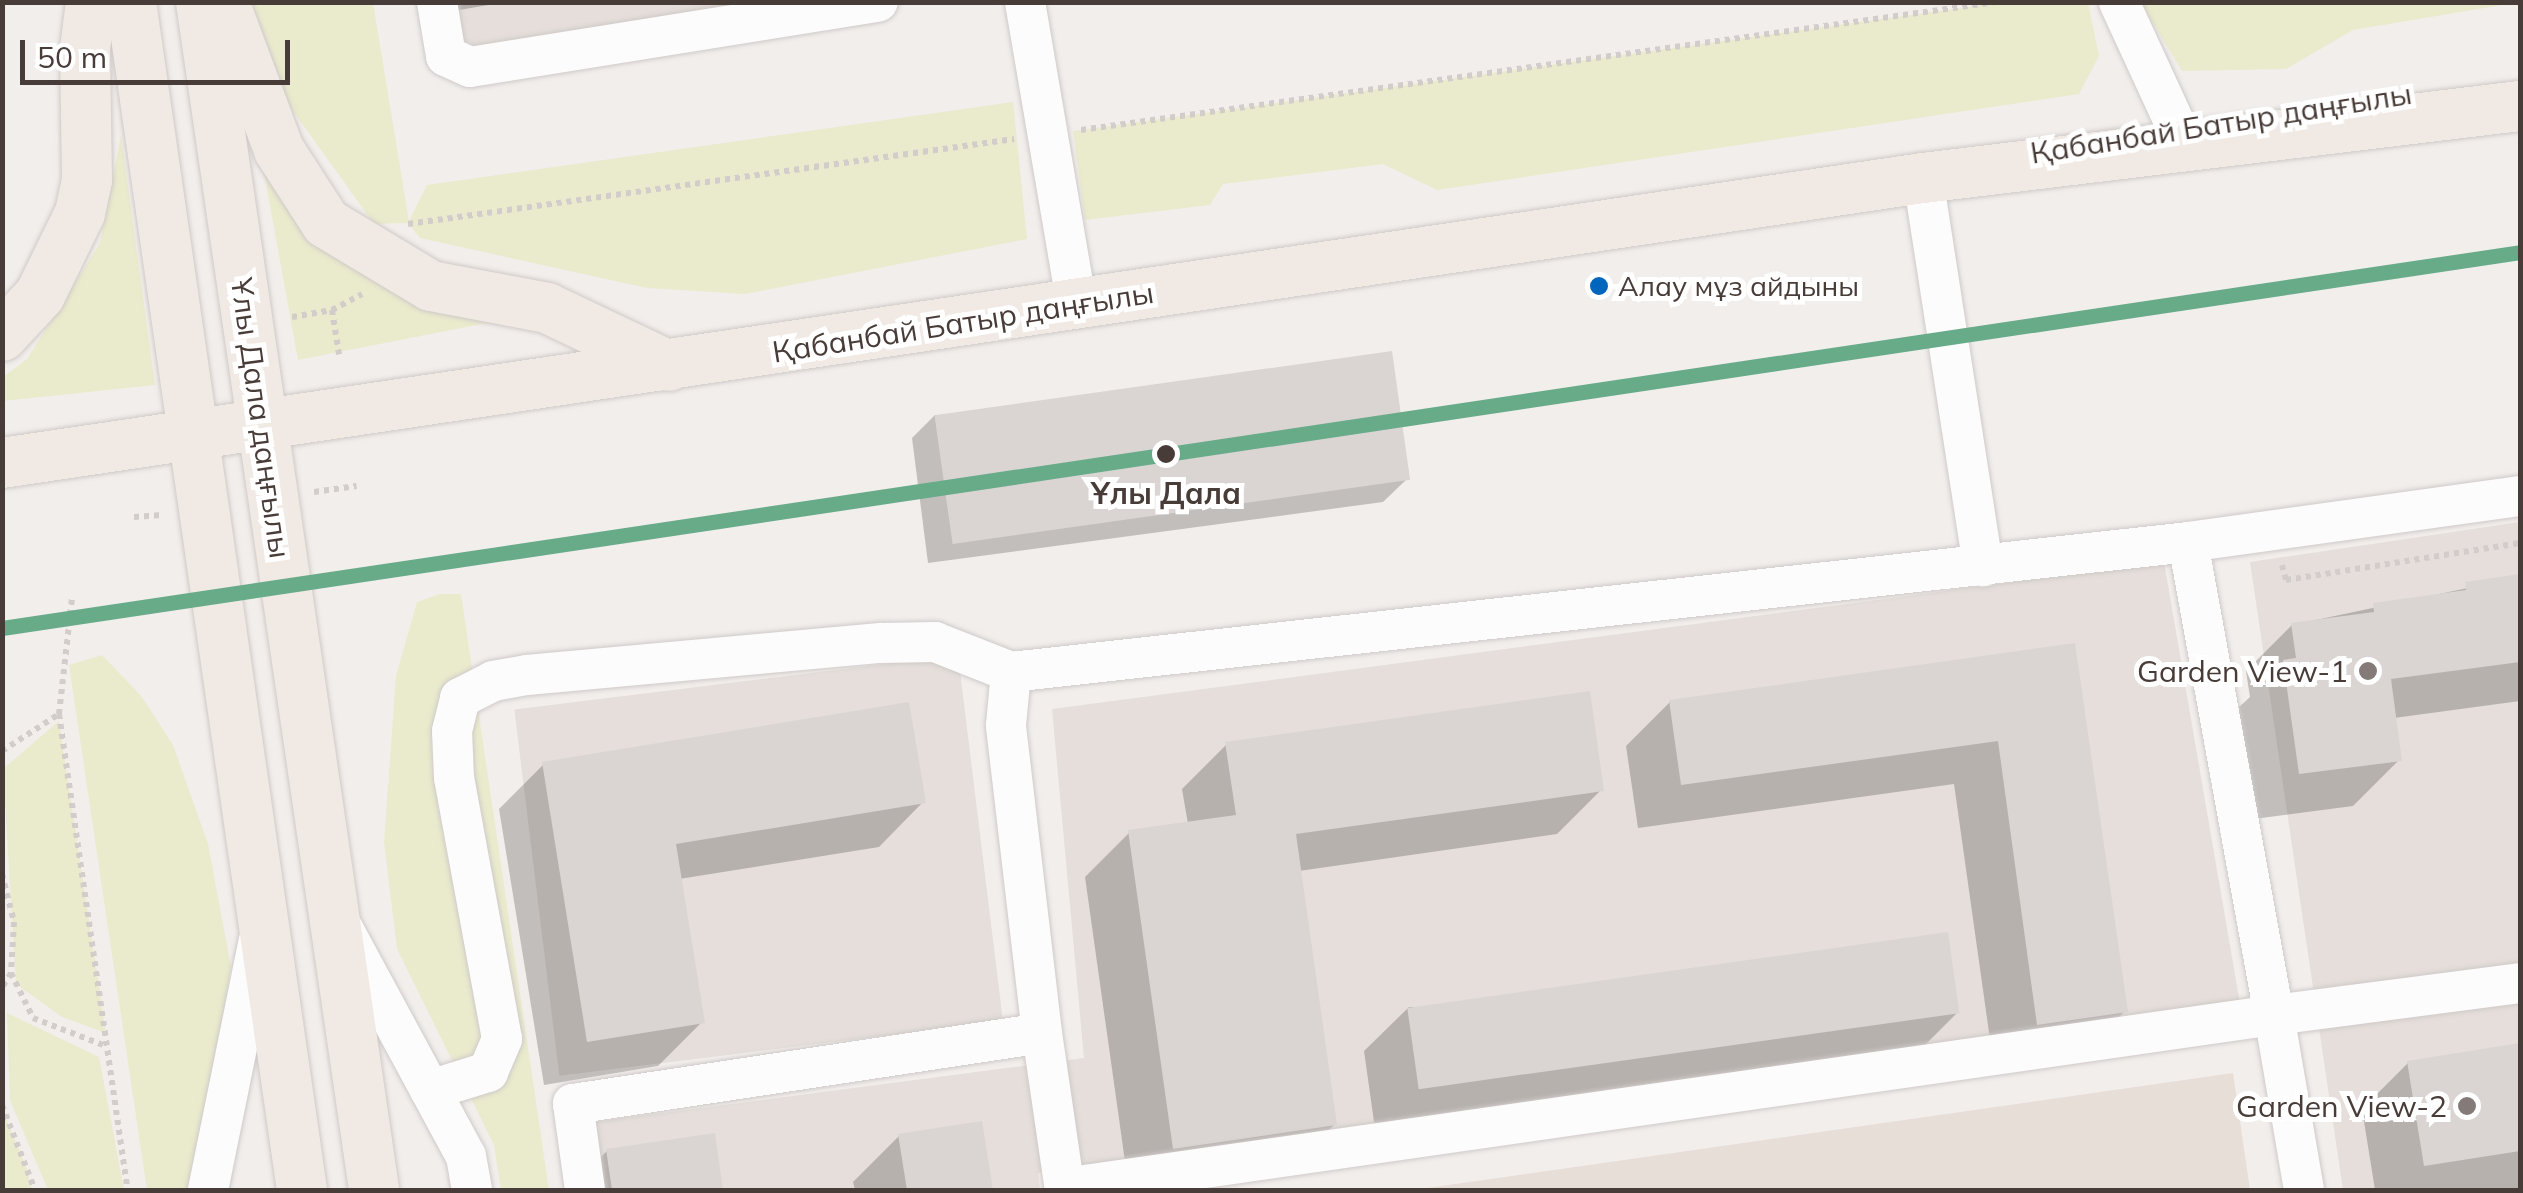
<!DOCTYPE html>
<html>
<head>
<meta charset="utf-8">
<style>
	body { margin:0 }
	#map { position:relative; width:2523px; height:1193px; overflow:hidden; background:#f2eeec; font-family:Mulish,sans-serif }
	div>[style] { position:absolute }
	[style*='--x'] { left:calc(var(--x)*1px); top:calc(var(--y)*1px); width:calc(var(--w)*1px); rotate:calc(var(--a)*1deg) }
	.residential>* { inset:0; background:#e5deda; transform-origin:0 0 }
	.education>* { inset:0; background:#e8ded8 }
	.green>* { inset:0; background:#eaeacd }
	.shadow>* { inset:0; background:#0003 }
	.building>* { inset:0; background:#dad5d3; transform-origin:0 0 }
	.path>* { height:6px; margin-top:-3px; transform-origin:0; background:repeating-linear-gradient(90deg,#d2cccb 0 5px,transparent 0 10px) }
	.roads { filter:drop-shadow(0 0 2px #cecac8) drop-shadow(0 0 2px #cecac8) }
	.minor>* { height:40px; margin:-20px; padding:0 20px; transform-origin:20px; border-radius:20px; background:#fdfcfc }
	.major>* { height:50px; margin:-25px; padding:0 25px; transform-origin:25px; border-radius:25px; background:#f1e9e4 }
	.rail-1>* { height:15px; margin:-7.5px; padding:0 7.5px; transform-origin:7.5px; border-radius:7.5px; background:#68ab89 }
	.dots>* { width:28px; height:28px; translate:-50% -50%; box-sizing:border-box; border:5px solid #fff; border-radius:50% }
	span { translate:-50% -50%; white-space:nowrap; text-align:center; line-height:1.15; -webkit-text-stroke:10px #fff; paint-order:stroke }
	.bus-label { font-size:28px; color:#483c38 }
	.left { translate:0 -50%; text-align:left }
	.street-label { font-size:30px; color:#483c38 }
	.stop-label { font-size:30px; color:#483c38; font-weight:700 }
	.poi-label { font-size:30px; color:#483c38 }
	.right { translate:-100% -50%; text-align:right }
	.frame { position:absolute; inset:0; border:5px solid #483c38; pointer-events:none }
	.scale { position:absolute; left:20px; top:40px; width:270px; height:45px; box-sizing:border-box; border:5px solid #483c38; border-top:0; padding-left:12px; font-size:30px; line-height:35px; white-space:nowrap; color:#483c38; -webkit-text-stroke:8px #fff; paint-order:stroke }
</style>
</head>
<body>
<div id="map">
	<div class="residential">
		<div style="clip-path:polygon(447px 3px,763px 3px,478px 47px,456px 37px)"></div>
		<div style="clip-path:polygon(2520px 522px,2520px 1190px,2343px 1190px,2250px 562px)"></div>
		<div style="clip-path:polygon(2164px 562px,2240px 1004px,1038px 1173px,1040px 1190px,604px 1190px,594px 1122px,1084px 1058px,1052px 709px)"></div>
		<div style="left:958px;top:655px;width:369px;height:447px;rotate:83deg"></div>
	</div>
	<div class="education">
		<div style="clip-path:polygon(2233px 1073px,2250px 1190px,1413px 1190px)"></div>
	</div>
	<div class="green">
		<div style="clip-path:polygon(2520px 2px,2353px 30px,2286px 69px,2182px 71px,2141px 3px)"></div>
		<div style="clip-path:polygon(249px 3px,373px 3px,409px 221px,427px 185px,1013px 102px,1027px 239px,745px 294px,647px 288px,420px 238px,408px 223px,374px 224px,268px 76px)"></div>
		<div style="clip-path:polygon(1996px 3px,2088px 3px,2099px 56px,2079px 94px,1437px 190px,1383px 164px,1223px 184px,1210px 205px,1085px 220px,1073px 131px)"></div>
		<div style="clip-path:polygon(121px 135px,155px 385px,3px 401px,3px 377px,27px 359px,100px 243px)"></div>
		<div style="clip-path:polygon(258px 139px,310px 225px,497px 321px,298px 360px)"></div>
		<div style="clip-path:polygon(440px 594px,461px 594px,549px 1190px,501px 1190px,494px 1145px,397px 949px,384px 842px,396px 676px,417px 602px)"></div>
		<div style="clip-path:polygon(102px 655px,142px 697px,173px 745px,208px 844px,231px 967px,198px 1190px,147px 1190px,69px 665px)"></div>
		<div style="clip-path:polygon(59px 721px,106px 1033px,62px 1017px,16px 984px,3px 769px)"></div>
		<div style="clip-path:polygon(7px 1013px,99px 1057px,124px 1190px,48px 1190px,10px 1100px)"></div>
		<div style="clip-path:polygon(2px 1109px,27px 1169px,32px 1190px,3px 1190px)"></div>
	</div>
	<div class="shadow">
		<div style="clip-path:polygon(428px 2px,506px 2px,430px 15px)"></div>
		<div style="clip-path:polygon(935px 415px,1407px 479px,1383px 502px,928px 563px,912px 438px)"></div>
		<div style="clip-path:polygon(2520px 577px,2520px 701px,2394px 718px,2399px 760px,2353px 806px,2254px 819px,2238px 708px,2250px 697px,2246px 671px,2292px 625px)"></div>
		<div style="clip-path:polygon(2073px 646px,2125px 1011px,2081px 1055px,1994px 1068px,1954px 784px,1638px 828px,1626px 746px,1670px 702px)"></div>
		<div style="clip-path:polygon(1227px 744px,1601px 790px,1557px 834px,1299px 871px,1335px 1124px,1291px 1168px,1129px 1190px,1085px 877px,1129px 833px,1188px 824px,1182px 789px)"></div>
		<div style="clip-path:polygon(543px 765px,923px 802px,879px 847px,679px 879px,702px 1022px,658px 1066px,544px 1085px,499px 809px)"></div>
		<div style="clip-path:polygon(1409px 1007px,1957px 1013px,1913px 1057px,1375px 1129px,1364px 1051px)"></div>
		<div style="clip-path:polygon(2520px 1046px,2520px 1189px,2375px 1190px,2362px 1109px,2408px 1063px)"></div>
		<div style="clip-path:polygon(980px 1124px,990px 1190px,855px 1190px,853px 1182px,899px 1136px)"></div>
		<div style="clip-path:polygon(713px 1136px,720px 1190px,567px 1190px,607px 1151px)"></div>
	</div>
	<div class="building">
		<div style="left:1392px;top:351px;width:130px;height:462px;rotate:82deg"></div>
		<div style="clip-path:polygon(2520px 574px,2520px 662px,2391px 679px,2402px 761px,2299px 774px,2283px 660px,2296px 658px,2291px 623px,2374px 612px,2373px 603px,2466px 590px,2465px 582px)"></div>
		<div style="clip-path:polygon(2075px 643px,2128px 1012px,2037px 1025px,1998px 741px,1681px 785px,1669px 700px)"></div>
		<div style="clip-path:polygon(1590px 691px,1604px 791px,1296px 834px,1337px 1125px,1173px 1149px,1128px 830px,1236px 815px,1225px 742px)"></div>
		<div style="clip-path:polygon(909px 702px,926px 803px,676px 844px,705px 1023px,587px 1042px,542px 762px)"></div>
		<div style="left:1948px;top:932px;width:82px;height:546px;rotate:82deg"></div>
		<div style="clip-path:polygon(2520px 1043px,2520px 1151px,2424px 1166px,2407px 1061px)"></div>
		<div style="clip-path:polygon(982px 1121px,993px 1190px,907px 1190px,898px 1134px)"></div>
		<div style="clip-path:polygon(715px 1133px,723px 1190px,612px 1190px,606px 1149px)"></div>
	</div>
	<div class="path">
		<div style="--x:1081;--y:130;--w:924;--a:-7.96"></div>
		<div style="--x:408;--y:224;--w:612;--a:-7.98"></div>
		<div style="--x:332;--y:310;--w:45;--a:81"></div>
		<div style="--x:292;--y:317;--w:41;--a:-9.9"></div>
		<div style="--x:332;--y:310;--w:34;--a:-28"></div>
		<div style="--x:314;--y:492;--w:43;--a:-7.9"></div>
		<div style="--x:134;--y:517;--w:28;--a:-4"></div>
		<div style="--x:2282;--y:565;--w:16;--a:75"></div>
		<div style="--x:2286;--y:580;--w:237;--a:-9"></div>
		<div style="--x:59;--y:714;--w:481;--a:81.8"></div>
		<div style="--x:2;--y:751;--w:68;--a:-33"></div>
		<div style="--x:59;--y:714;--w:116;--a:-83.6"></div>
		<div style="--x:2;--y:874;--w:49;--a:76"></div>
		<div style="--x:14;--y:922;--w:51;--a:93.4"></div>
		<div style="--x:11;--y:973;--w:17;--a:121"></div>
		<div style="--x:11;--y:973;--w:50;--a:63.9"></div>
		<div style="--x:33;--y:1018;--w:80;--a:21.1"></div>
		<div style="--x:2;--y:1105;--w:91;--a:68.8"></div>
	</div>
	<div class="roads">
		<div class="minor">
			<div style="--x:437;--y:2;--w:55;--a:80.5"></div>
			<div style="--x:446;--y:56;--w:26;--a:25"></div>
			<div style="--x:470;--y:67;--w:413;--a:-9.1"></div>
			<div style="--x:1025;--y:2;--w:307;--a:80.3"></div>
			<div style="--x:2119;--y:2;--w:136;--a:65.3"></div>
			<div style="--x:1923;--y:178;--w:393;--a:81.2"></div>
			<div style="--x:2188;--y:542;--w:335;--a:-7.9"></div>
			<div style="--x:342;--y:927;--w:260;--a:61.6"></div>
			<div style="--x:466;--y:1156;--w:35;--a:80"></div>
			<div style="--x:1042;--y:1033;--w:310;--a:-96.7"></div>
			<div style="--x:1006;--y:725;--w:53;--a:-84.6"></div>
			<div style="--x:1011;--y:672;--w:1184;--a:-6.3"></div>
			<div style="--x:2188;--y:542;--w:481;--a:79.7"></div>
			<div style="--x:2274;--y:1015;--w:1221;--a:171.86"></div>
			<div style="--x:430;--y:1090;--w:61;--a:-17.2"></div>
			<div style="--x:488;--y:1072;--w:36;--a:-67"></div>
			<div style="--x:502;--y:1039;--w:265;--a:-100.4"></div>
			<div style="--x:454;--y:778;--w:47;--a:-92.4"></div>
			<div style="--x:452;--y:731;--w:34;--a:-76"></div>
			<div style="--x:460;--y:698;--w:37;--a:-27"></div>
			<div style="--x:493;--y:681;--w:35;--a:-10"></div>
			<div style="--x:527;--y:675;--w:355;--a:-5.2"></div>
			<div style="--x:881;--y:643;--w:54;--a:-1.1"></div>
			<div style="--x:935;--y:642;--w:82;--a:21.5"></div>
			<div style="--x:208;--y:1190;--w:255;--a:-78.5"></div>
			<div style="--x:585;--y:1190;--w:87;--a:-97.9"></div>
			<div style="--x:573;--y:1104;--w:474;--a:-8.6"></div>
			<div style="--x:1042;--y:1033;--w:159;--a:81.7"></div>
			<div style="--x:2304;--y:1190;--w:178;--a:-99.7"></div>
			<div style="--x:2274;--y:1015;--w:248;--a:-7.4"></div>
		</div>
		<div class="major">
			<div style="--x:131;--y:2;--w:1200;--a:81.81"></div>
			<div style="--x:201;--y:2;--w:1201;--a:81.71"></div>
			<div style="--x:224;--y:2;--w:158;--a:69.6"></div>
			<div style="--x:279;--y:150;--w:87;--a:57.2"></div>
			<div style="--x:326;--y:223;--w:122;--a:31"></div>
			<div style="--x:431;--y:286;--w:118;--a:10.7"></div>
			<div style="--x:547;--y:308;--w:135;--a:25.4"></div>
			<div style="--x:2;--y:336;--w:56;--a:-47.2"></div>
			<div style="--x:40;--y:295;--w:91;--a:-64"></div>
			<div style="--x:80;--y:213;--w:34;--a:-78"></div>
			<div style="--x:87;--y:180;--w:131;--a:-90.9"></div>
			<div style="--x:85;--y:49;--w:47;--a:-82.7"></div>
			<div style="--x:2;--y:463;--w:1942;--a:-8.44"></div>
			<div style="--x:1923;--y:178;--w:601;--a:-6.88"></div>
		</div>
	</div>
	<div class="rail-1">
		<div style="--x:2;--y:628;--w:2546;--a:-8.49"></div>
	</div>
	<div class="dots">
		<div style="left:1599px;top:286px;background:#0065bd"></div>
		<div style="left:1166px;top:454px;background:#483c38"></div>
		<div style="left:2368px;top:671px;background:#847a77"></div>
		<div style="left:2467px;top:1106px;background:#847a77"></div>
	</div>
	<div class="bus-label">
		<span class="left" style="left:1618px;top:286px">Алау мұз айдыны</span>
	</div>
	<div class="street-label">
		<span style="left:2221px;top:123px;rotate:-9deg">Қабанбай Батыр даңғылы</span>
		<span style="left:963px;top:322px;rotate:-9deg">Қабанбай Батыр даңғылы</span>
		<span style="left:261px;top:418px;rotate:82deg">Ұлы Дала даңғылы</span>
	</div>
	<div class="stop-label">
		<span style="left:1166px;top:493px">Ұлы Дала</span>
	</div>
	<div class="poi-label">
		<span class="right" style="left:2348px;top:671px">Garden View-1</span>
		<span class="right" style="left:2447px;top:1106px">Garden View-2</span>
	</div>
	<div class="frame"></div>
	<div class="scale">50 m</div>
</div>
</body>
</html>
